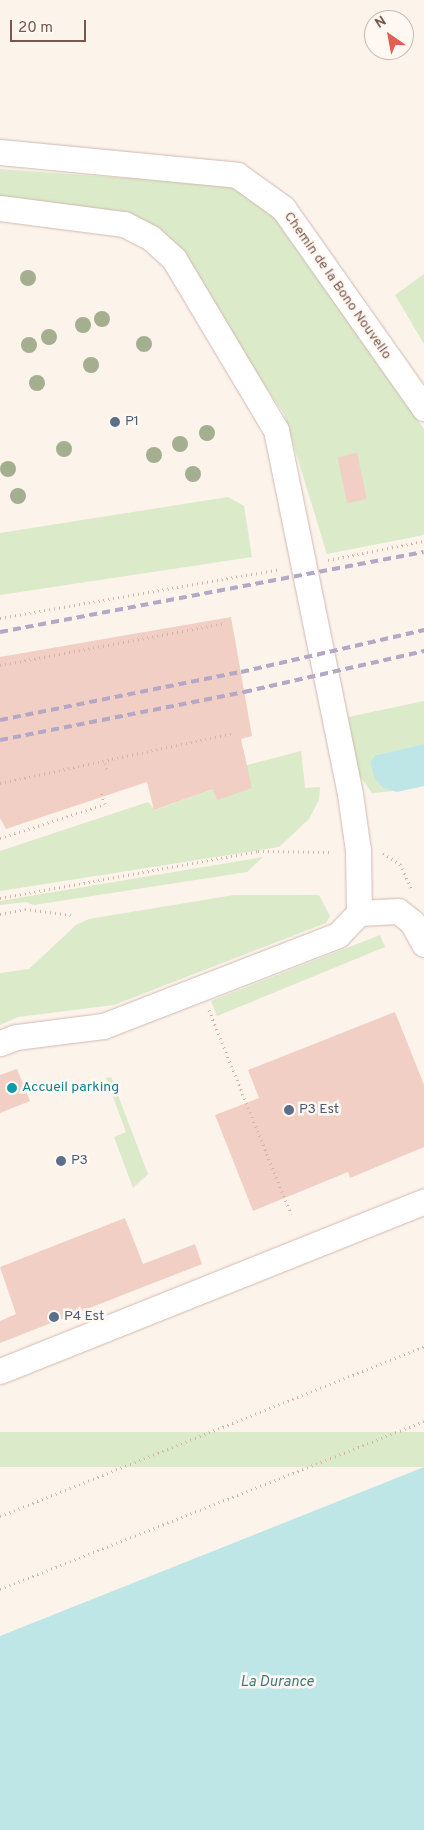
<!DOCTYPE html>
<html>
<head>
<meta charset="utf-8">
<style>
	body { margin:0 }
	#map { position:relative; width:424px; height:1830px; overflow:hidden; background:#fcf3eb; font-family:Overpass,sans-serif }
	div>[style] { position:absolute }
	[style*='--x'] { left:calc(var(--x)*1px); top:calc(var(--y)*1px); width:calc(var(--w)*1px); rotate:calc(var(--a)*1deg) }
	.green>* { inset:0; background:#dbeac9; transform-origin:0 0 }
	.water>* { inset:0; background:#bfe6e6 }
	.building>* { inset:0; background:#f1cfc4; transform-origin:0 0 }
	.path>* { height:3px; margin-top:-1.5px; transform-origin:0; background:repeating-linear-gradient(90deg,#d7b2a6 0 1px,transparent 0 5px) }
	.roads { filter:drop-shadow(0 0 1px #cfb9b0) drop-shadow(0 0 1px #cfb9b0) }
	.minor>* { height:25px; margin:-12.5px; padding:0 12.5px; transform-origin:12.5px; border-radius:12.5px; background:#fff }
	.rail>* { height:4px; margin-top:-2px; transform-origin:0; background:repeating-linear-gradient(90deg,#b4a8c7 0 8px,transparent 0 13px) }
	.trees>* { width:16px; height:16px; margin:-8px; border-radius:50%; background:#a3af8f }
	.dots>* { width:14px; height:14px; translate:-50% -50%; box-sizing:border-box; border:2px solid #fff8f2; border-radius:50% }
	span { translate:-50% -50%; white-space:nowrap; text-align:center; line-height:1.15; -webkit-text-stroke:5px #fff8f2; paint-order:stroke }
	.street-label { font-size:14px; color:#78574e }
	.service-label { font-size:14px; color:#4e5e75 }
	.left { translate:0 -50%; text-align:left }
	.culture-label { font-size:14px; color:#0d838f }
	.water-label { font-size:15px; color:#417a7c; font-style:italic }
	.north { position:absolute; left:364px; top:10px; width:50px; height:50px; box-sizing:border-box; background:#fff8f2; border:1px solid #c9b8b0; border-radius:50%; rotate:327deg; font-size:14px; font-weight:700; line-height:20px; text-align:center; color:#78574e }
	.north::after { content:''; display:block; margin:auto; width:18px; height:22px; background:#e16055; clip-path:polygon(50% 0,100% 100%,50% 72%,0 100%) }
	.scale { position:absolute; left:10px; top:20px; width:76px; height:22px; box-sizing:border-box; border:2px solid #78574e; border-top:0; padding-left:6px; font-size:15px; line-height:18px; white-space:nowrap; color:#78574e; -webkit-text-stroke:4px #fff8f2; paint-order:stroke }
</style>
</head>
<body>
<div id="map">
	<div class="green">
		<div style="clip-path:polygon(0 169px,124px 178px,192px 178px,243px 189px,274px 214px,424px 429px,424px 535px,327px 554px,284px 414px,258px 375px,255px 376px,175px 249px,0 200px)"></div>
		<div style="clip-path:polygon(424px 274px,424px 344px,395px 295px)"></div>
		<div style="clip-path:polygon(228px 497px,244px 506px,252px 557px,0 595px,0 533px)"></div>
		<div style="clip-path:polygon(424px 701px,424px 744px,376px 755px,383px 788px,394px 791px,372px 793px,359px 775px,348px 717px)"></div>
		<div style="clip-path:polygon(301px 751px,305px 788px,320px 787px,319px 800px,309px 819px,279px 847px,0 891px,0 851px,148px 802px,155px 810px,213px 789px,217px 800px,244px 766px)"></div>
		<div style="clip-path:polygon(263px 857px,247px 872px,34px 905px,26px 902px,0 905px,0 901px)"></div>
		<div style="clip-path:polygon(234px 895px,319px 895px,330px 916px,326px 923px,114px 1005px,18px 1017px,0 1025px,0 973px,29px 969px,76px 925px,89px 919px)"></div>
		<div style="clip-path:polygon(380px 935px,385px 947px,217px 1016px,211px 1001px)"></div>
		<div style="clip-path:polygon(111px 1077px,148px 1174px,133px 1188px,114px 1137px,126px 1132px,106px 1078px)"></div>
		<div style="left:424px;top:1432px;width:35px;height:457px;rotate:90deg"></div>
	</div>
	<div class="water">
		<div style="clip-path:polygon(424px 744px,424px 786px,397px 792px,383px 788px,375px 779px,370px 762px,376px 755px)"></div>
		<div style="clip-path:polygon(424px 1467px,424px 1830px,0 1830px,0 1636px)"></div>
	</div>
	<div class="building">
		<div style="left:357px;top:453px;width:47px;height:20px;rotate:78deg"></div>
		<div style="clip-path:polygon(231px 617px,252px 736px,241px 739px,252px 788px,217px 800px,213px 789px,154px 810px,147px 782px,6px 829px,0 818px,0 657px)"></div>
		<div style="clip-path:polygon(395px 1012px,424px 1085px,424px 1147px,350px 1178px,348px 1172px,253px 1211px,215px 1115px,259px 1098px,248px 1070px)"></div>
		<div style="clip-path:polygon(17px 1069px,30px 1101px,0 1113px,0 1075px)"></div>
		<div style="clip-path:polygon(125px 1218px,143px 1264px,195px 1244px,202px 1264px,0 1343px,0 1321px,16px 1314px,0 1267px)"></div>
	</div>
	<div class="path">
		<div style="--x:328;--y:560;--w:98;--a:-11.2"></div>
		<div style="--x:0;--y:618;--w:284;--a:-9.9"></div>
		<div style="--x:0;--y:665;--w:226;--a:-10.5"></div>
		<div style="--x:105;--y:763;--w:9;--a:77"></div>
		<div style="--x:0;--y:783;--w:239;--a:-12.1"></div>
		<div style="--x:0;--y:838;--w:110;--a:-17.9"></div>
		<div style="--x:105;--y:804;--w:12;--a:-110"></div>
		<div style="--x:383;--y:853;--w:20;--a:33"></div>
		<div style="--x:400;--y:864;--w:29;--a:65"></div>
		<div style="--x:0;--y:898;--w:262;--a:-10.3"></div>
		<div style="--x:258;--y:851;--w:75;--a:0.8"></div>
		<div style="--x:0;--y:914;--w:25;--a:-11"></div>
		<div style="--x:25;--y:909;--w:47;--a:7.3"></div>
		<div style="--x:209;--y:1010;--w:220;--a:68.1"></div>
		<div style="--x:0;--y:1516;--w:457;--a:-21.8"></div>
		<div style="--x:0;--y:1589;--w:456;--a:-21.6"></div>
	</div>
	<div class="roads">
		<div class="minor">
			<div style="--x:0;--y:152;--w:238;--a:5.5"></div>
			<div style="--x:237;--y:175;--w:57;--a:35.7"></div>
			<div style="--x:283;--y:208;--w:245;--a:54.8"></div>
			<div style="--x:0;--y:208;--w:125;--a:7.4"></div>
			<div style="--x:124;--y:224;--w:30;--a:27"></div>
			<div style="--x:151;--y:238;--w:31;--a:42"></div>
			<div style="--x:174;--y:259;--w:199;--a:59.2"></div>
			<div style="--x:276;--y:430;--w:371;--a:78.5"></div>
			<div style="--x:350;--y:794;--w:57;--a:81.9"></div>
			<div style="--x:358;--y:850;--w:63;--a:89.1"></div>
			<div style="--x:359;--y:913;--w:30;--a:134"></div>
			<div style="--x:338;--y:935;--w:252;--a:158.8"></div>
			<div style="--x:103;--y:1026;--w:88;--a:172.8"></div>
			<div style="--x:16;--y:1037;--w:17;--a:159"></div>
			<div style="--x:359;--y:913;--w:39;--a:-3"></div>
			<div style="--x:398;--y:911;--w:18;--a:38"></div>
			<div style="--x:412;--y:922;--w:25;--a:61"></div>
			<div style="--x:0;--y:1371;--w:457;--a:-21.8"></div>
		</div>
	</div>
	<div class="rail">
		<div style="--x:0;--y:632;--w:431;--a:-10.7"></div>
		<div style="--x:0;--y:720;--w:246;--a:-11.3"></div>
		<div style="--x:241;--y:672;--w:188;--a:-12.9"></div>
		<div style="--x:0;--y:740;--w:249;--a:-11.1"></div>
		<div style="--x:244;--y:692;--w:185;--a:-12.8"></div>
	</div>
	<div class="trees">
		<div style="left:28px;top:278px"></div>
		<div style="left:102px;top:319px"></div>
		<div style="left:83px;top:325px"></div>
		<div style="left:49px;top:337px"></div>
		<div style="left:144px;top:344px"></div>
		<div style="left:29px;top:345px"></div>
		<div style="left:91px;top:365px"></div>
		<div style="left:37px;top:383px"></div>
		<div style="left:207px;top:433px"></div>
		<div style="left:180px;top:444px"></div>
		<div style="left:64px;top:449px"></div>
		<div style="left:154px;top:455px"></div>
		<div style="left:8px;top:469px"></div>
		<div style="left:193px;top:474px"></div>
		<div style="left:18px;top:496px"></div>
	</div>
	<div class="dots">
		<div style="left:115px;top:422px;background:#5c6f8a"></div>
		<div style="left:12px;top:1088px;background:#0f9aa8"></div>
		<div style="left:289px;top:1110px;background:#5c6f8a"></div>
		<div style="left:61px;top:1161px;background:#5c6f8a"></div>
		<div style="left:54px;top:1317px;background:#5c6f8a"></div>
	</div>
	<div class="street-label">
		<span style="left:337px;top:286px;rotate:55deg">Chemin de la Bono Nouvello</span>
	</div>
	<div class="service-label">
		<span class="left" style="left:125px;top:422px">P1</span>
		<span class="left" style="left:299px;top:1110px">P3 Est</span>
		<span class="left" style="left:71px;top:1161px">P3</span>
		<span class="left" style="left:64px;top:1317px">P4 Est</span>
	</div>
	<div class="culture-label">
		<span class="left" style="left:22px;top:1088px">Accueil parking</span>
	</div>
	<div class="water-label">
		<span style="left:277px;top:1683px">La Durance</span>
	</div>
	<div class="north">N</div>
	<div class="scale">20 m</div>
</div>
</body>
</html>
